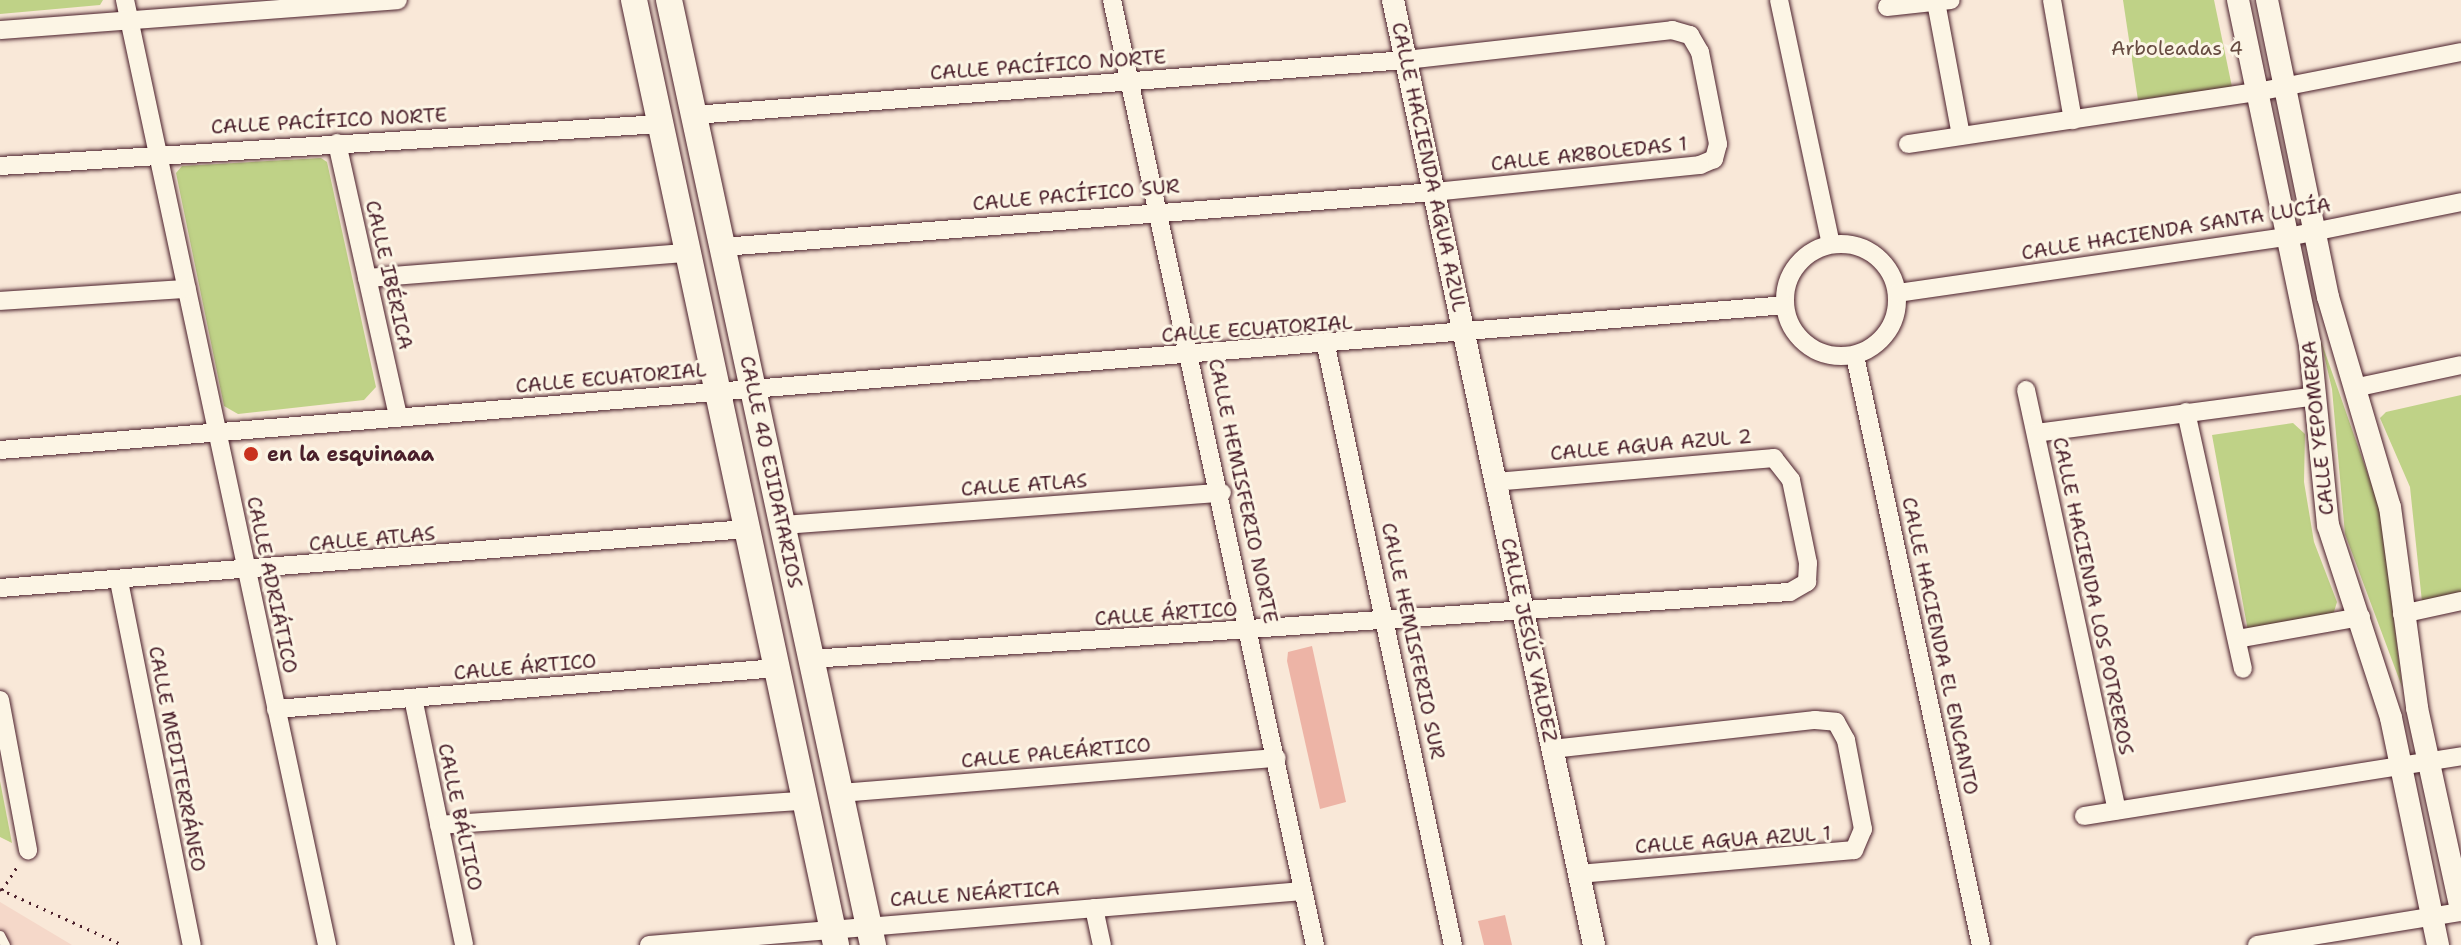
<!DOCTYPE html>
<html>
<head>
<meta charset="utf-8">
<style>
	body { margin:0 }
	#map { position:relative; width:2461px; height:945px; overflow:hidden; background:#f9e8d8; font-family:"Shantell Sans",sans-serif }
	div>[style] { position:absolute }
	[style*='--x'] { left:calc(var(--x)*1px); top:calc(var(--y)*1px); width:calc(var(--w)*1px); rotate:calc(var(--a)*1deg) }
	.built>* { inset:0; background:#f5d8c9 }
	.green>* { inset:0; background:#bfd287 }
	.building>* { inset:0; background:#edb4a6 }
	.path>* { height:3px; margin-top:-1.5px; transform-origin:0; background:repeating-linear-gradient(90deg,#4a1f2b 0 2px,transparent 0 8px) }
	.roads { filter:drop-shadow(0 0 2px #4a1f2b) drop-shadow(0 0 2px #4a1f2b) }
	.service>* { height:9px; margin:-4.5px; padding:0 4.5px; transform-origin:4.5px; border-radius:4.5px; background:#fcf5e5 }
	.minor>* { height:18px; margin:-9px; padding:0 9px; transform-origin:9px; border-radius:9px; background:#fcf5e5 }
	.minor>.ring { margin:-9px; padding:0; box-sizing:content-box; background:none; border:18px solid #fcf5e5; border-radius:50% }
	.tertiary>* { height:22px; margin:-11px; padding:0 11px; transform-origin:11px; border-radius:11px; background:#fcf5e5 }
	.secondary>* { height:26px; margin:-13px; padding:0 13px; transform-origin:13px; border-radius:13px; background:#fcf5e5 }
	.dots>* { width:22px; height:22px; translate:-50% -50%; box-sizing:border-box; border:4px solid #fcf5e5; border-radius:50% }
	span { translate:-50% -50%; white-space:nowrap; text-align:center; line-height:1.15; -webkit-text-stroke:6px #fcf5e5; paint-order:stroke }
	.park-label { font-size:20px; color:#674c42 }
	.street-label { font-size:20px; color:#4a1f2b }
	.poi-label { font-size:20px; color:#4a1f2b; font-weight:700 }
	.left { translate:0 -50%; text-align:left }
</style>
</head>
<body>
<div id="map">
	<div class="built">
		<div style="clip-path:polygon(0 902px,72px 945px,0 945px)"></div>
	</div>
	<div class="green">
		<div style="clip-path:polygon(0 0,103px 0,100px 5px,0 14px)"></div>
		<div style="clip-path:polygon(2123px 0,2214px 0,2232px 87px,2138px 100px)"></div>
		<div style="clip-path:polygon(321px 158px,327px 162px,376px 387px,364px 400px,238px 414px,224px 406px,176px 173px,182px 166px)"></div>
		<div style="clip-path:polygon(2320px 338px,2381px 512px,2402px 687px,2345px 534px,2332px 389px)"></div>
		<div style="clip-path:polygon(2461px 395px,2461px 594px,2422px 602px,2410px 487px,2380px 418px,2386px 412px)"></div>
		<div style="clip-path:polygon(2293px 423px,2305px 434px,2304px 482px,2314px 542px,2337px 602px,2333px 615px,2248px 631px,2212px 435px)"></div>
		<div style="clip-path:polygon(0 781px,12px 843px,0 837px)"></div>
	</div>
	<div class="building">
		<div style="clip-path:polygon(1312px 646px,1346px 802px,1320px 809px,1287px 661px,1288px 652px)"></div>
		<div style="clip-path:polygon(1505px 915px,1512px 945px,1484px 945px,1478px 921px)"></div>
	</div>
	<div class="path">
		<div style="--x:0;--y:889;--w:135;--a:24.5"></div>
		<div style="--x:2;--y:890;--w:27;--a:-57"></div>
	</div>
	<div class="roads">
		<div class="service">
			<div style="--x:0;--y:935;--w:11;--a:63"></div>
		</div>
		<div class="minor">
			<div style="--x:125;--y:0;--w:966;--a:77.93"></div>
			<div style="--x:1112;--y:0;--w:967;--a:77.88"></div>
			<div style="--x:1779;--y:0;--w:249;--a:78"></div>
			<div style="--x:2052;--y:0;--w:122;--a:80.1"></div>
			<div style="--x:1936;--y:2;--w:136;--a:79.4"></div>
			<div style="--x:1887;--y:7;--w:64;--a:-6.2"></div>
			<div style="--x:0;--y:30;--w:399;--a:-4.3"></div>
			<div style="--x:694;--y:115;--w:714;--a:-4.42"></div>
			<div style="--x:1406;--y:60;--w:268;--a:-6.4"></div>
			<div style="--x:1672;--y:30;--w:19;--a:16"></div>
			<div style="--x:1690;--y:35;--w:20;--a:60"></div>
			<div style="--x:1700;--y:52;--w:94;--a:78.9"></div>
			<div style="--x:1718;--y:144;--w:16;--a:105"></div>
			<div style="--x:1714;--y:159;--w:15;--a:157"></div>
			<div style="--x:1700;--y:165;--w:267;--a:174.2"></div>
			<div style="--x:1434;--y:192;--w:714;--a:175.58"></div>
			<div style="--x:337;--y:143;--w:281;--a:77.4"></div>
			<div style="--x:1908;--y:144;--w:353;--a:-8.5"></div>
			<div style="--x:2257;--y:92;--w:208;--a:-11.1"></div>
			<div style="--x:0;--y:166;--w:661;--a:-3.64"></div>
			<div class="ring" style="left:1785px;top:244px;width:94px;height:94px"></div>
			<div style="--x:367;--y:278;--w:322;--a:-4.5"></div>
			<div style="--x:1897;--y:293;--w:395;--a:-8.2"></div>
			<div style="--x:2288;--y:237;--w:177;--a:-11.4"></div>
			<div style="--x:0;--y:301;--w:187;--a:-3.7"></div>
			<div style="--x:1326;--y:346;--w:612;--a:78.03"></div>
			<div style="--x:1855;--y:356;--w:602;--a:77.93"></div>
			<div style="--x:2354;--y:388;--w:109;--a:-12.1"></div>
			<div style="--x:2026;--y:390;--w:430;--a:77.8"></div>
			<div style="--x:2186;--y:412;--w:263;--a:77.5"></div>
			<div style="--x:2036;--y:433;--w:282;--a:-7.5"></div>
			<div style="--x:0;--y:450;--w:1791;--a:-4.64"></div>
			<div style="--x:782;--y:525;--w:441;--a:-4.2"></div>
			<div style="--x:119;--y:581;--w:371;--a:78.7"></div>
			<div style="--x:0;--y:588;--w:749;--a:-4.52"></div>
			<div style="--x:2402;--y:614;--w:60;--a:-12.4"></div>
			<div style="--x:2237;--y:639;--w:126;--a:-10.1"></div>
			<div style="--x:811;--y:659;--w:981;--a:-3.92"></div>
			<div style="--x:1790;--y:592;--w:20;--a:-30"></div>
			<div style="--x:1807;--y:582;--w:19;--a:-87"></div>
			<div style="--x:1808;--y:563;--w:85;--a:-101.6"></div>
			<div style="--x:1791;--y:480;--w:28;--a:-128"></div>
			<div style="--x:1774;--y:458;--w:279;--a:175.1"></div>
			<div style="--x:413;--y:698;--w:252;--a:78.3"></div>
			<div style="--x:0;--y:700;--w:153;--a:79.4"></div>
			<div style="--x:276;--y:709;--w:503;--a:-4.68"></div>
			<div style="--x:1552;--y:749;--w:265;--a:-6.3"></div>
			<div style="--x:1815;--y:720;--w:21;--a:5"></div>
			<div style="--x:1836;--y:722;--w:21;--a:61"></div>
			<div style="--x:1846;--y:740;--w:91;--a:79.2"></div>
			<div style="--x:1863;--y:829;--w:23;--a:113"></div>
			<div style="--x:1854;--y:850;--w:276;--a:175"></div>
			<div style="--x:840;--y:793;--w:438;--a:-4.6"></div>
			<div style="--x:2084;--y:816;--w:382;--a:-9"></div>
			<div style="--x:439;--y:825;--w:367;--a:-3.8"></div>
			<div style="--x:1094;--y:908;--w:38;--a:78"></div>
			<div style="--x:649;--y:945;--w:656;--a:-4.72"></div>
			<div style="--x:2257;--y:945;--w:207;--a:-9.2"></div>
		</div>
		<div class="tertiary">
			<div style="--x:1393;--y:0;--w:966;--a:77.99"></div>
			<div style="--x:2238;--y:0;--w:352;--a:78.2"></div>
			<div style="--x:2310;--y:345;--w:181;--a:84.3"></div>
			<div style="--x:2328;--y:525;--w:203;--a:71.9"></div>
			<div style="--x:2391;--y:718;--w:232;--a:78.3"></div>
			<div style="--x:2267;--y:0;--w:303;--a:78.4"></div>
			<div style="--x:2328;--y:297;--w:219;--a:73.6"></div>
			<div style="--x:2390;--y:507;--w:203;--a:82.3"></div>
			<div style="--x:2417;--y:708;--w:207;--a:77.7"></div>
		</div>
		<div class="secondary">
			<div style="--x:634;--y:0;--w:966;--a:77.93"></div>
			<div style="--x:669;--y:0;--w:967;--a:77.82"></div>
		</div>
	</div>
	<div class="dots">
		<div style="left:251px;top:454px;background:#c8321e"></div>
	</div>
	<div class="park-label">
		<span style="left:2177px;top:48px">Arboleadas 4</span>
	</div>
	<div class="street-label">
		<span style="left:1048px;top:65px;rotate:-4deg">CALLE PACÍFICO NORTE</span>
		<span style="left:329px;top:121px;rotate:-3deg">CALLE PACÍFICO NORTE</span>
		<span style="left:1589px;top:154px;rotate:-6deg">CALLE ARBOLEDAS 1</span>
		<span style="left:1429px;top:167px;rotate:78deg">CALLE HACIENDA AGUA AZUL</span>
		<span style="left:1076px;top:195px;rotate:-5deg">CALLE PACÍFICO SUR</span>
		<span style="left:2176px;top:229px;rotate:-9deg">CALLE HACIENDA SANTA LUCÍA</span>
		<span style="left:389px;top:275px;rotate:77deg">CALLE IBÉRICA</span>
		<span style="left:1257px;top:329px;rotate:-4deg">CALLE ECUATORIAL</span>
		<span style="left:611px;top:378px;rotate:-5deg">CALLE ECUATORIAL</span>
		<span style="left:2318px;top:428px;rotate:-96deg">CALLE YEPOMERA</span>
		<span style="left:1651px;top:445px;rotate:-5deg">CALLE AGUA AZUL 2</span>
		<span style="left:771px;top:472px;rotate:78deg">CALLE 40 EJIDATARIOS</span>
		<span style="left:1024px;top:485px;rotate:-4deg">CALLE ATLAS</span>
		<span style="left:1243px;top:491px;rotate:78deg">CALLE HEMISFERIO NORTE</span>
		<span style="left:372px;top:539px;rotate:-5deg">CALLE ATLAS</span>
		<span style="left:272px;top:585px;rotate:78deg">CALLE ADRIÁTICO</span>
		<span style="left:2093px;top:596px;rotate:78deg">CALLE HACIENDA LOS POTREROS</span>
		<span style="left:1166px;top:614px;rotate:-4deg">CALLE ÁRTICO</span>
		<span style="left:1529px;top:640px;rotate:78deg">CALLE JESÚS VALDEZ</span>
		<span style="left:1413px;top:641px;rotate:78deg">CALLE HEMISFERIO SUR</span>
		<span style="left:1940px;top:646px;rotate:78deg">CALLE HACIENDA EL ENCANTO</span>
		<span style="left:525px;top:667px;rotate:-5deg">CALLE ÁRTICO</span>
		<span style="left:1056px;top:753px;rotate:-5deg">CALLE PALEÁRTICO</span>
		<span style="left:177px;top:759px;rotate:79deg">CALLE MEDITERRÁNEO</span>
		<span style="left:460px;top:817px;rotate:78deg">CALLE BÁLTICO</span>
		<span style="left:1733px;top:840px;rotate:-4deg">CALLE AGUA AZUL 1</span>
		<span style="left:975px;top:894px;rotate:-4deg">CALLE NEÁRTICA</span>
	</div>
	<div class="poi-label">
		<span class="left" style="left:267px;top:454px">en la esquinaaa</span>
	</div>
</div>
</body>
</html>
